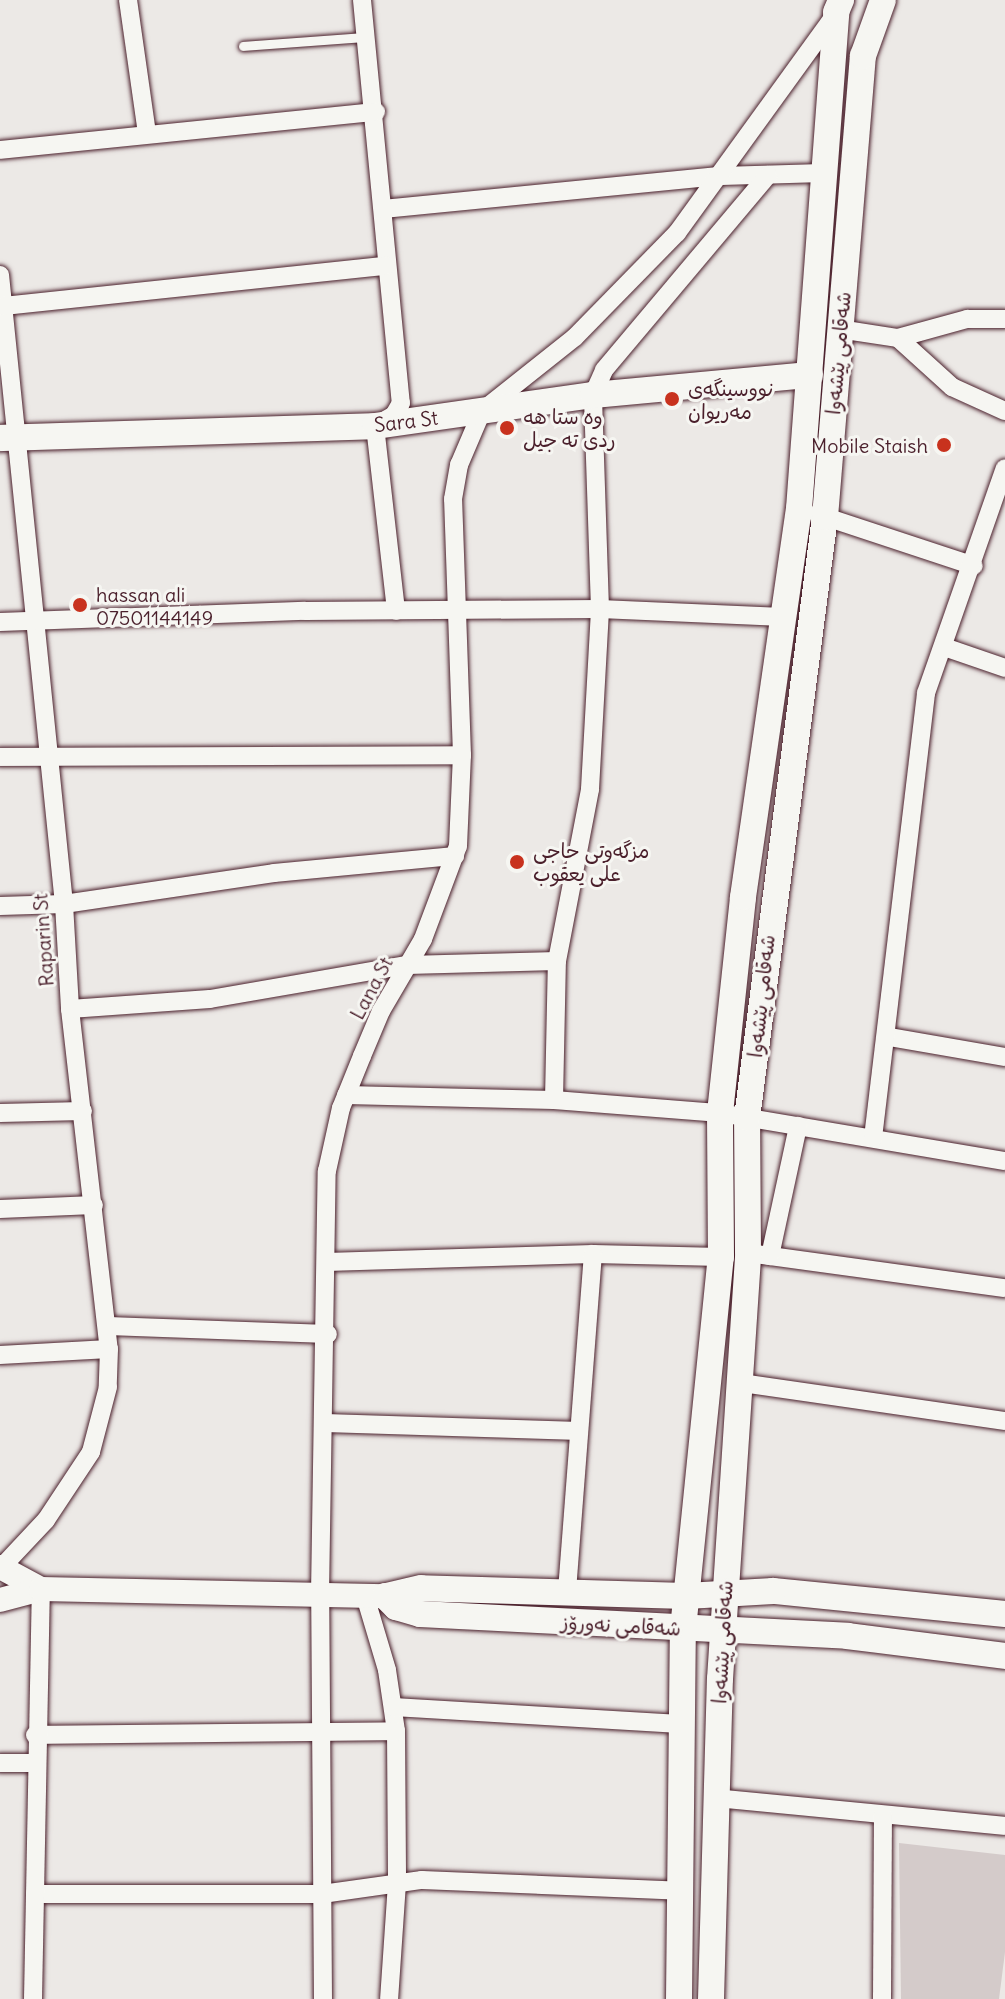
<!DOCTYPE html>
<html>
<head>
<meta charset="utf-8">
<style>
	body { margin:0 }
	#map { position:relative; width:1005px; height:1999px; overflow:hidden; background:#ece9e6; font-family:Delius,"Playpen Sans Arabic",sans-serif }
	div>[style] { position:absolute }
	[style*='--x'] { left:calc(var(--x)*1px); top:calc(var(--y)*1px); width:calc(var(--w)*1px); rotate:calc(var(--a)*1deg) }
	.green>* { inset:0; background:#d4cbca }
	.roads { filter:drop-shadow(0 0 2px #4a1f2b) drop-shadow(0 0 2px #4a1f2b) }
	.service>* { height:9px; margin:-4.5px; padding:0 4.5px; transform-origin:4.5px; border-radius:4.5px; background:#f6f6f2 }
	.minor>* { height:18px; margin:-9px; padding:0 9px; transform-origin:9px; border-radius:9px; background:#f6f6f2 }
	.tertiary>* { height:24px; margin:-12px; padding:0 12px; transform-origin:12px; border-radius:12px; background:#f6f6f2 }
	.secondary>* { height:26px; margin:-13px; padding:0 13px; transform-origin:13px; border-radius:13px; background:#f6f6f2 }
	.dots>* { width:22px; height:22px; translate:-50% -50%; box-sizing:border-box; border:4px solid #f6f6f2; border-radius:50% }
	span { translate:-50% -50%; white-space:nowrap; text-align:center; line-height:1.15; -webkit-text-stroke:6px #f6f6f2; paint-order:stroke }
	.street-label { font-size:20px; color:#4a1f2b }
	.poi-label { font-size:20px; color:#4a1f2b }
	.left { translate:0 -50%; text-align:left }
	.right { translate:-100% -50%; text-align:right }
</style>
</head>
<body>
<div id="map">
	<div class="green">
		<div style="clip-path:polygon(899px 1843px,1005px 1855px,1005px 1952px,999px 1999px,901px 1999px)"></div>
	</div>
	<div class="roads">
		<div class="service">
			<div style="--x:243;--y:46;--w:124;--a:-4.2"></div>
		</div>
		<div class="minor">
			<div style="--x:128;--y:0;--w:135;--a:81.9"></div>
			<div style="--x:362;--y:0;--w:405;--a:84.5"></div>
			<div style="--x:401;--y:403;--w:14;--a:120"></div>
			<div style="--x:394;--y:415;--w:22;--a:150"></div>
			<div style="--x:375;--y:426;--w:186;--a:83.5"></div>
			<div style="--x:0;--y:150;--w:378;--a:-5.8"></div>
			<div style="--x:383;--y:209;--w:340;--a:-5.6"></div>
			<div style="--x:721;--y:176;--w:102;--a:-1.7"></div>
			<div style="--x:0;--y:275;--w:632;--a:84.19"></div>
			<div style="--x:64;--y:904;--w:105;--a:86.7"></div>
			<div style="--x:70;--y:1009;--w:342;--a:83.5"></div>
			<div style="--x:109;--y:1349;--w:38;--a:92"></div>
			<div style="--x:108;--y:1387;--w:67;--a:104.7"></div>
			<div style="--x:91;--y:1452;--w:82;--a:123.5"></div>
			<div style="--x:46;--y:1520;--w:67;--a:133.2"></div>
			<div style="--x:3;--y:306;--w:385;--a:-6"></div>
			<div style="--x:839;--y:329;--w:60;--a:8.7"></div>
			<div style="--x:898;--y:338;--w:73;--a:42.2"></div>
			<div style="--x:952;--y:387;--w:58;--a:24.4"></div>
			<div style="--x:898;--y:338;--w:72;--a:-15.4"></div>
			<div style="--x:967;--y:319;--w:38;--a:0"></div>
			<div style="--x:817;--y:514;--w:165;--a:18.3"></div>
			<div style="--x:0;--y:622;--w:305;--a:-2.1"></div>
			<div style="--x:305;--y:611;--w:295;--a:-0.4"></div>
			<div style="--x:600;--y:609;--w:183;--a:2.5"></div>
			<div style="--x:944;--y:647;--w:65;--a:19"></div>
			<div style="--x:0;--y:757;--w:462;--a:-0.2"></div>
			<div style="--x:0;--y:906;--w:64;--a:-1.8"></div>
			<div style="--x:64;--y:904;--w:212;--a:-8.4"></div>
			<div style="--x:274;--y:873;--w:182;--a:-5.4"></div>
			<div style="--x:70;--y:1009;--w:140;--a:-4.1"></div>
			<div style="--x:210;--y:999;--w:200;--a:-9.8"></div>
			<div style="--x:407;--y:965;--w:150;--a:-1.5"></div>
			<div style="--x:889;--y:1037;--w:118;--a:9.8"></div>
			<div style="--x:346;--y:1095;--w:208;--a:1.4"></div>
			<div style="--x:554;--y:1100;--w:167;--a:4.5"></div>
			<div style="--x:720;--y:1113;--w:289;--a:9.6"></div>
			<div style="--x:554;--y:1100;--w:139;--a:-88.8"></div>
			<div style="--x:557;--y:961;--w:175;--a:-79.1"></div>
			<div style="--x:590;--y:789;--w:180;--a:-86.8"></div>
			<div style="--x:600;--y:609;--w:214;--a:-91.9"></div>
			<div style="--x:593;--y:395;--w:27;--a:-66"></div>
			<div style="--x:604;--y:370;--w:255;--a:-49.9"></div>
			<div style="--x:0;--y:1113;--w:83;--a:-1.4"></div>
			<div style="--x:873;--y:1138;--w:448;--a:-83.2"></div>
			<div style="--x:926;--y:693;--w:238;--a:-70.7"></div>
			<div style="--x:0;--y:1209;--w:94;--a:-2.4"></div>
			<div style="--x:748;--y:1253;--w:259;--a:7.8"></div>
			<div style="--x:770;--y:1256;--w:133;--a:-77.8"></div>
			<div style="--x:326;--y:1262;--w:267;--a:-1.7"></div>
			<div style="--x:593;--y:1254;--w:128;--a:1.3"></div>
			<div style="--x:108;--y:1326;--w:220;--a:2.1"></div>
			<div style="--x:0;--y:1355;--w:109;--a:-3.2"></div>
			<div style="--x:741;--y:1383;--w:267;--a:8.2"></div>
			<div style="--x:326;--y:1423;--w:253;--a:1.8"></div>
			<div style="--x:567;--y:1591;--w:338;--a:-85.6"></div>
			<div style="--x:365;--y:1596;--w:77;--a:73.4"></div>
			<div style="--x:387;--y:1670;--w:62;--a:81.6"></div>
			<div style="--x:396;--y:1731;--w:152;--a:89.6"></div>
			<div style="--x:397;--y:1883;--w:116;--a:93.9"></div>
			<div style="--x:394;--y:1707;--w:286;--a:3.4"></div>
			<div style="--x:35;--y:1735;--w:361;--a:-0.6"></div>
			<div style="--x:0;--y:1763;--w:35;--a:0"></div>
			<div style="--x:715;--y:1798;--w:291;--a:5.5"></div>
			<div style="--x:35;--y:1894;--w:287;--a:0"></div>
			<div style="--x:322;--y:1894;--w:101;--a:-8"></div>
			<div style="--x:422;--y:1880;--w:258;--a:2.4"></div>
			<div style="--x:33;--y:1999;--w:410;--a:-88.9"></div>
			<div style="--x:323;--y:1999;--w:404;--a:-90.4"></div>
			<div style="--x:320;--y:1595;--w:424;--a:-89.1"></div>
			<div style="--x:327;--y:1171;--w:65;--a:-77.5"></div>
			<div style="--x:341;--y:1108;--w:56;--a:-68"></div>
			<div style="--x:362;--y:1056;--w:49;--a:-67.1"></div>
			<div style="--x:381;--y:1011;--w:83;--a:-59.7"></div>
			<div style="--x:423;--y:939;--w:99;--a:-69.4"></div>
			<div style="--x:458;--y:846;--w:91;--a:-87.5"></div>
			<div style="--x:462;--y:755;--w:256;--a:-92"></div>
			<div style="--x:453;--y:499;--w:35;--a:-80"></div>
			<div style="--x:459;--y:465;--w:59;--a:-66.9"></div>
			<div style="--x:482;--y:411;--w:119;--a:-38.5"></div>
			<div style="--x:575;--y:337;--w:146;--a:-45.6"></div>
			<div style="--x:677;--y:233;--w:271;--a:-54.1"></div>
			<div style="--x:882;--y:1999;--w:184;--a:-89.7"></div>
		</div>
		<div class="tertiary">
			<div style="--x:0;--y:1567;--w:47;--a:28.2"></div>
			<div style="--x:0;--y:1600;--w:42;--a:-15"></div>
			<div style="--x:41;--y:1589;--w:344;--a:1.2"></div>
		</div>
		<div class="secondary">
			<div style="--x:0;--y:438;--w:375;--a:-1.8"></div>
			<div style="--x:375;--y:426;--w:220;--a:-8.1"></div>
			<div style="--x:593;--y:395;--w:218;--a:-5.3"></div>
			<div style="--x:1005;--y:1614;--w:233;--a:-174.3"></div>
			<div style="--x:773;--y:1591;--w:87;--a:176.7"></div>
			<div style="--x:686;--y:1596;--w:265;--a:-178.3"></div>
			<div style="--x:421;--y:1588;--w:37;--a:167"></div>
			<div style="--x:385;--y:1596;--w:16;--a:45"></div>
			<div style="--x:396;--y:1607;--w:25;--a:16"></div>
			<div style="--x:420;--y:1614;--w:428;--a:2.9"></div>
			<div style="--x:847;--y:1636;--w:159;--a:7.2"></div>
			<div style="--x:679;--y:1999;--w:370;--a:-89.4"></div>
			<div style="--x:683;--y:1629;--w:374;--a:-84.2"></div>
			<div style="--x:721;--y:1257;--w:144;--a:-90.4"></div>
			<div style="--x:720;--y:1113;--w:217;--a:-83.9"></div>
			<div style="--x:743;--y:897;--w:392;--a:-81.8"></div>
			<div style="--x:799;--y:509;--w:498;--a:-85.7"></div>
			<div style="--x:836;--y:12;--w:13;--a:-67"></div>
			<div style="--x:711;--y:1999;--w:320;--a:-88.4"></div>
			<div style="--x:720;--y:1679;--w:427;--a:-86.2"></div>
			<div style="--x:748;--y:1253;--w:135;--a:-90.4"></div>
			<div style="--x:747;--y:1118;--w:606;--a:-82.61"></div>
			<div style="--x:825;--y:517;--w:463;--a:-85.3"></div>
			<div style="--x:863;--y:56;--w:59;--a:-70.3"></div>
		</div>
	</div>
	<div class="dots">
		<div style="left:672px;top:399px;background:#c8321e"></div>
		<div style="left:507px;top:428px;background:#c8321e"></div>
		<div style="left:944px;top:445px;background:#c8321e"></div>
		<div style="left:80px;top:605px;background:#c8321e"></div>
		<div style="left:517px;top:862px;background:#c8321e"></div>
	</div>
	<div class="street-label">
		<span style="left:838px;top:353px;rotate:-85deg">شەقامی پێشەوا</span>
		<span style="left:406px;top:421px;rotate:-7deg">Sara St</span>
		<span style="left:43px;top:940px;rotate:-94deg">Raparin St</span>
		<span style="left:371px;top:988px;rotate:-62deg">Lana St</span>
		<span style="left:761px;top:996px;rotate:-84deg">شەقامی پێشەوا</span>
		<span style="left:621px;top:1625px;rotate:3deg">شەقامی نەورۆز</span>
		<span style="left:722px;top:1642px;rotate:-87deg">شەقامی پێشەوا</span>
	</div>
	<div class="poi-label">
		<span class="left" style="left:688px;top:400px">نووسینگەی<br>مەریوان</span>
		<span class="left" style="left:523px;top:428px">وه ستا هه<br>ردى ته جيل</span>
		<span class="right" style="left:928px;top:445px">Mobile Staish</span>
		<span class="left" style="left:96px;top:606px">hassan ali<br>07501144149</span>
		<span class="left" style="left:533px;top:862px">مزگەوتی حاجی<br>علی یعقوب</span>
	</div>
</div>
</body>
</html>
